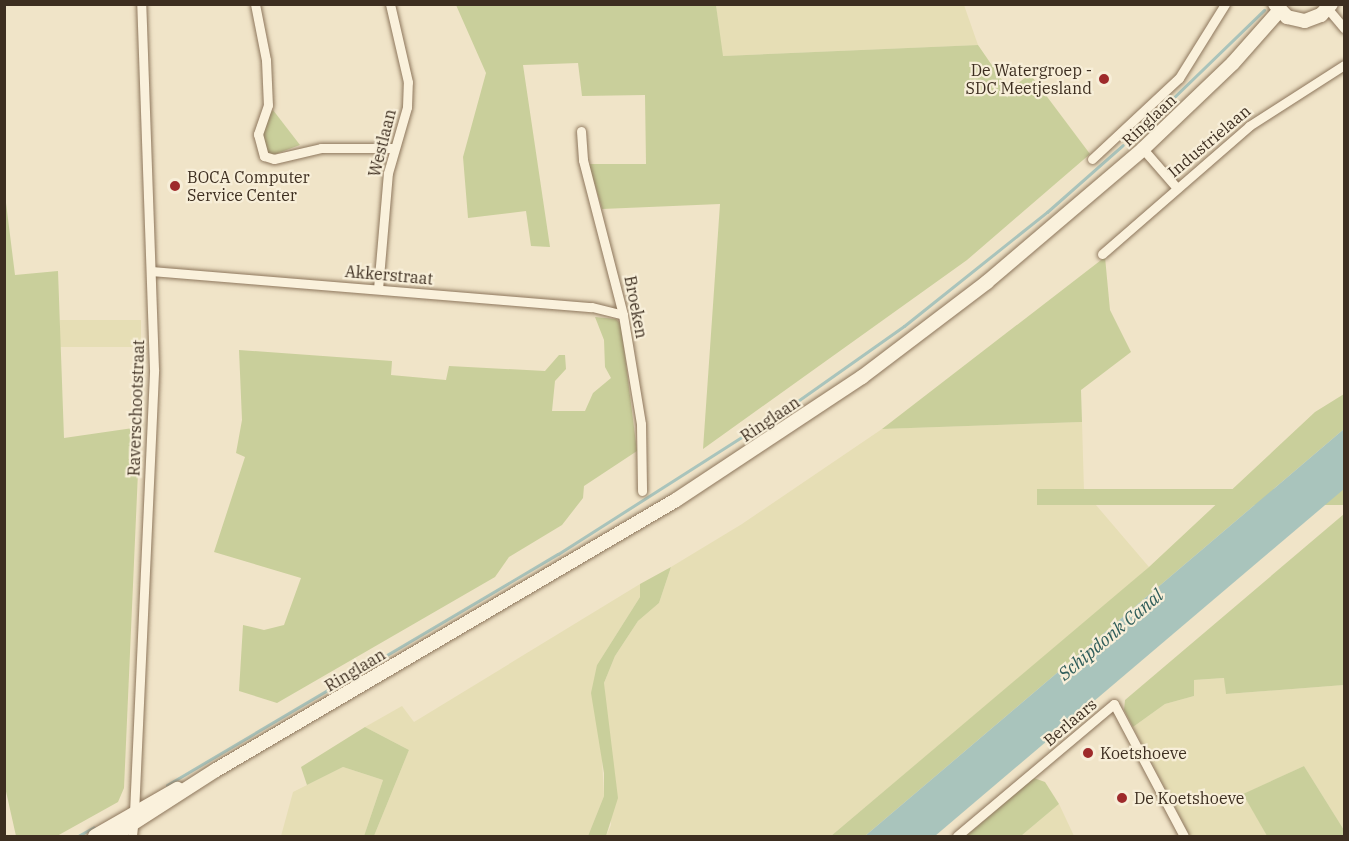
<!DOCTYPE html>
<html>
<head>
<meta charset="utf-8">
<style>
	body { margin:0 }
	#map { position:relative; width:1349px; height:841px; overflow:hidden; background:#f0e4c8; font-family:"IBM Plex Serif",serif }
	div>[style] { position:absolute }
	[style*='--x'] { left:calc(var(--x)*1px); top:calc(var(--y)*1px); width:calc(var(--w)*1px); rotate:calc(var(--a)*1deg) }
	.farmland>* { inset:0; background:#e6deb5; transform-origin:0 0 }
	.green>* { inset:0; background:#c9cf9b; transform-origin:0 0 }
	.water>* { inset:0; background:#a9c4bc }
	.stream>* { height:3px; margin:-1.5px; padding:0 1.5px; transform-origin:1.5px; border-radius:1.5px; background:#a9c4bc }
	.roads { filter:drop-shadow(0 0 2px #8d765c) drop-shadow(0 0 2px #8d765c) }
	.minor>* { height:9px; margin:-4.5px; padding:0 4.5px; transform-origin:4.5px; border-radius:4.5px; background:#faf1dc }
	.secondary>* { height:14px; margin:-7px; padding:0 7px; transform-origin:7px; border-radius:7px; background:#faf1dc }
	.dots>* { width:16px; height:16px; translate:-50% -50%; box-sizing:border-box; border:3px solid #f7eed8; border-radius:50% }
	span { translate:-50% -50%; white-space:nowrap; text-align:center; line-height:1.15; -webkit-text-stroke:4.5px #f7eed8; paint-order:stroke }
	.poi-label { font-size:16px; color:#3d2e20 }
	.right { translate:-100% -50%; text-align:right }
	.left { translate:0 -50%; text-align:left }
	.street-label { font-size:16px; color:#3d2e20 }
	.water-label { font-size:18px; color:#2f5d5a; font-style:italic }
	.frame { position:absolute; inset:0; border:6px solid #3d2e20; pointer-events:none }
</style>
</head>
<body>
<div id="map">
	<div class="farmland">
		<div style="clip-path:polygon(716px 5px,964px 5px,978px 45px,722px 56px)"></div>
		<div style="left:141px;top:320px;width:27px;height:81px;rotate:90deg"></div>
		<div style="clip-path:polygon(1082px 422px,1084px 491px,1149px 567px,1124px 589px,831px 836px,606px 836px,611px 825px,604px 683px,615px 656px,638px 621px,659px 603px,671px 567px,742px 524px,882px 429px)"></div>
		<div style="clip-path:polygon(640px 584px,640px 597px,597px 665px,604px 796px,588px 836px,374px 836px,409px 750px,365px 727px,402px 706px,414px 722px)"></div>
		<div style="clip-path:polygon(1225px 678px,1226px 694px,1344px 685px,1344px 830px,1304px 766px,1244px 794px,1267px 836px,1190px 836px,1133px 727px,1165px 704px,1194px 696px,1194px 680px)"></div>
		<div style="clip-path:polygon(343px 767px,383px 780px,364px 836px,281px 836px,293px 792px)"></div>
		<div style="clip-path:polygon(1059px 804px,1074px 836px,1021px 836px)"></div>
	</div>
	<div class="green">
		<div style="clip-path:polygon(456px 5px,716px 5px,723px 56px,978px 45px,1009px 90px,1030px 74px,1090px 154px,967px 260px,703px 449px,720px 204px,602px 209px,589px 164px,646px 164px,645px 95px,582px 96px,578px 63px,523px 65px,550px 247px,531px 246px,526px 211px,468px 218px,463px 157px,486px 73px)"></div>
		<div style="clip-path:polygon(273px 110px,300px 145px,273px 155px,266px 154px,260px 131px)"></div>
		<div style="clip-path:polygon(5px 195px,15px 275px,58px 271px,64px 438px,140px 427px,124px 788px,118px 802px,57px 836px,16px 836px,5px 787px)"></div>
		<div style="clip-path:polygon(1105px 257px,1110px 310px,1131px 352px,1081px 390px,1082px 422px,882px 429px)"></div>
		<div style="clip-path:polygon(595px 317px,616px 319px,621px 324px,637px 451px,584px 486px,583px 498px,562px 525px,509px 557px,495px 577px,277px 703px,239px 691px,243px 625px,264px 630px,284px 625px,301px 578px,214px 552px,245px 457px,236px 453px,242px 420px,239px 350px,392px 361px,391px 375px,446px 380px,449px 366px,545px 371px,559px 355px,565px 355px,566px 369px,555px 381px,552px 411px,585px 411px,593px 393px,611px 378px,605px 367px,604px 340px)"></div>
		<div style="clip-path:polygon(1344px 394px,1344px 429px,865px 836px,831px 836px,1149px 567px,1315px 412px)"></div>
		<div style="left:1344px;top:489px;width:16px;height:307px;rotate:90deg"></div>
		<div style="clip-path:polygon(1344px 514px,1344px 685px,1226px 694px,1224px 678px,1194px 680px,1194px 696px,1165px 704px,1133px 727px,1124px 710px,1125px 700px)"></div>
		<div style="clip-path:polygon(671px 567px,659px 603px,638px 621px,615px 656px,604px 683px,618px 798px,606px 836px,588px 836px,604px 796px,604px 773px,591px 693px,597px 665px,640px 597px,640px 584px)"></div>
		<div style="clip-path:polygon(365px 727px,409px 750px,374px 836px,364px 836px,383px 780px,343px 767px,307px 785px,301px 767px)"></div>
		<div style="clip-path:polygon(1304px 766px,1344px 830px,1344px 836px,1267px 836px,1243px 794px)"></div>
		<div style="clip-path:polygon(1034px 778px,1045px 782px,1059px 804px,1021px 836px,966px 836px)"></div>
	</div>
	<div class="water">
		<div style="clip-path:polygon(1344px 429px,1344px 489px,935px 836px,865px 836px)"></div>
	</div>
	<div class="stream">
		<div style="--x:1137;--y:133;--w:177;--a:-44.1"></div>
		<div style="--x:167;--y:785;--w:454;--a:-30.6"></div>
		<div style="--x:558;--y:554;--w:277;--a:-32.5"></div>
		<div style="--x:792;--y:405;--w:137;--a:-35.2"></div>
		<div style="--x:904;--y:326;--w:183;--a:-38.6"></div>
		<div style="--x:1047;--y:212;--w:101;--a:-41.4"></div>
		<div style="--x:78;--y:836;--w:18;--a:-29"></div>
	</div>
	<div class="roads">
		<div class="minor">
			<div style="--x:255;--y:4;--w:57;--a:78.9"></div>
			<div style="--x:266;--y:60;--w:45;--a:87.5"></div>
			<div style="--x:268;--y:105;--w:31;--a:109"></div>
			<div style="--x:258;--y:134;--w:23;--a:75"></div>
			<div style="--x:264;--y:156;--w:10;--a:17"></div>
			<div style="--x:274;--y:159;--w:48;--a:-13.2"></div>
			<div style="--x:321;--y:148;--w:73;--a:0"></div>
			<div style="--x:1328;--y:9;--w:25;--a:50"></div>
			<div style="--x:581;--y:131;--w:29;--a:86"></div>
			<div style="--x:583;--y:160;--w:160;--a:75.5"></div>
			<div style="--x:623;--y:315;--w:110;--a:80.6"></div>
			<div style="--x:641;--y:424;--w:67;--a:89.1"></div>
			<div style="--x:1143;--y:149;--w:52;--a:48.9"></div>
			<div style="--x:1092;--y:159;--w:119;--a:-43"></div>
			<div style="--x:1179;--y:78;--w:87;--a:-58.1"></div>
			<div style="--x:1102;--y:254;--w:195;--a:-41"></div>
			<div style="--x:1249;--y:126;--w:113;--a:-32.7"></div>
			<div style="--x:151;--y:271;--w:442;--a:4.7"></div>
			<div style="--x:592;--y:307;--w:32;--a:14"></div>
			<div style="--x:378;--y:289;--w:116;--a:-85.1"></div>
			<div style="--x:388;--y:173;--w:69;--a:-73.9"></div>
			<div style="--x:407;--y:107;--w:25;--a:-88"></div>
			<div style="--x:408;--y:82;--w:80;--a:-103"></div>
			<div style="--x:134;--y:813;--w:444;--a:-87.4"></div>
			<div style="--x:154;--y:369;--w:365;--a:-92"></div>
			<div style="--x:132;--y:836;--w:10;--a:-84"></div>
			<div style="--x:957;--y:836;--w:205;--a:-40.1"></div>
			<div style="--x:1114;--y:704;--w:149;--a:62.1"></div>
		</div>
		<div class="secondary">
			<div style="--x:1275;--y:4;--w:18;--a:47"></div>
			<div style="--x:1287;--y:17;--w:18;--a:13"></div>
			<div style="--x:1305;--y:21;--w:17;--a:-21"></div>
			<div style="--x:1321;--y:15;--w:15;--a:-48"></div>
			<div style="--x:95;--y:836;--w:95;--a:-29.8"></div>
			<div style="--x:113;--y:836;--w:122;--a:-32.7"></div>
			<div style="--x:216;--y:770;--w:533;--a:-30.41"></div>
			<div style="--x:676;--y:500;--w:223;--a:-33.5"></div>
			<div style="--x:862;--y:377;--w:157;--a:-37.2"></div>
			<div style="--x:987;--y:282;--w:205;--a:-40.4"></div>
			<div style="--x:1143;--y:149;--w:124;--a:-43.7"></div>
			<div style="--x:1233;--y:63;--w:69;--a:-48.5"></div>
		</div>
	</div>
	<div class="dots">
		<div style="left:1104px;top:79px;background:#9e2a2b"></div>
		<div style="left:175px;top:186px;background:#9e2a2b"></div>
		<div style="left:1088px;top:753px;background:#9e2a2b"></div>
		<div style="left:1122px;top:798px;background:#9e2a2b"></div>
	</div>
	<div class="poi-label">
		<span class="right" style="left:1092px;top:79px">De Watergroep -<br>SDC Meetjesland</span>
		<span class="left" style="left:187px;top:186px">BOCA Computer<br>Service Center</span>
		<span class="left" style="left:1100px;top:753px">Koetshoeve</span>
		<span class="left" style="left:1134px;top:798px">De Koetshoeve</span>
	</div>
	<div class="street-label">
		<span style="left:1149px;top:120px;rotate:-43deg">Ringlaan</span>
		<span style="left:1209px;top:141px;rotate:-40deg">Industrielaan</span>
		<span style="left:382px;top:143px;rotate:-76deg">Westlaan</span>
		<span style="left:389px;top:275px;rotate:5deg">Akkerstraat</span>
		<span style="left:636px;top:307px;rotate:79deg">Broeken</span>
		<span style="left:136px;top:408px;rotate:-88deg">Raverschootstraat</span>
		<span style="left:770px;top:419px;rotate:-34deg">Ringlaan</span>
		<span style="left:355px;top:670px;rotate:-31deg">Ringlaan</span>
		<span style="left:1070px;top:722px;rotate:-40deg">Berlaars</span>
	</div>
	<div class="water-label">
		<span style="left:1111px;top:635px;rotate:-40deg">Schipdonk Canal</span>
	</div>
	<div class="frame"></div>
</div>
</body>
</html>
